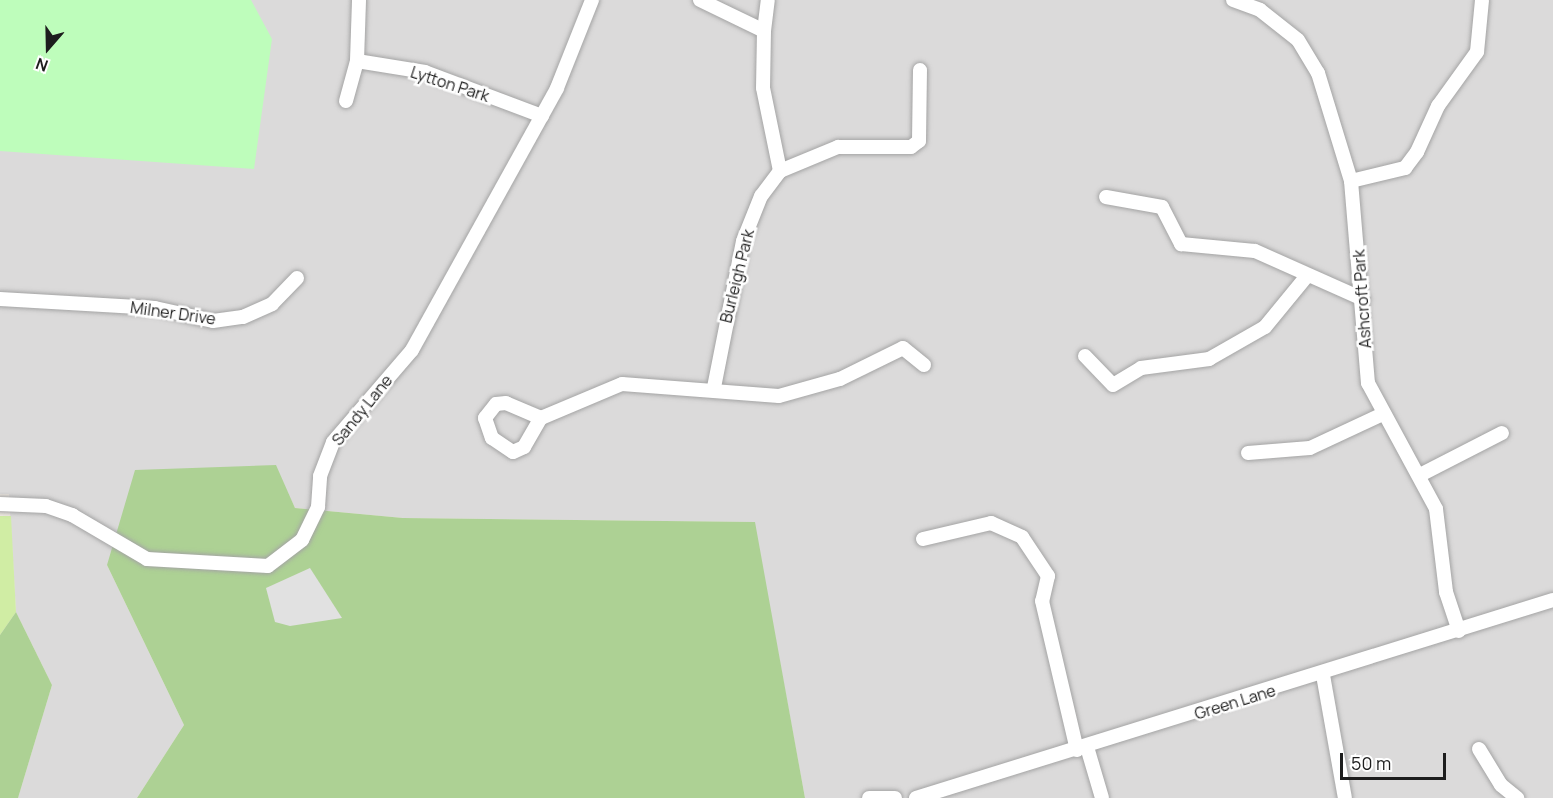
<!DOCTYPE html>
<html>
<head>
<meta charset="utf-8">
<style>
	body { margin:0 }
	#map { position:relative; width:1553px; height:798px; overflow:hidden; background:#efe9e2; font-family:Manrope,sans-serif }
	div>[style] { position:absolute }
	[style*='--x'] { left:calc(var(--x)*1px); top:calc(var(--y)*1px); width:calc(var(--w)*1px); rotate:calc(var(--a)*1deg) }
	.residential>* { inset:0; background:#dbdada }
	.grass>* { inset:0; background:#d0eda4 }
	.forest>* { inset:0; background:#add194 }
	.park>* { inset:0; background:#befdbb }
	.parking>* { inset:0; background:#e1e1e1 }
	.roads { filter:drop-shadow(0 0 2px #a4a4a4) drop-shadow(0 0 2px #a4a4a4) }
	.street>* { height:14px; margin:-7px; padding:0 7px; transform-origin:7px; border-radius:7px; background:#fff }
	span { translate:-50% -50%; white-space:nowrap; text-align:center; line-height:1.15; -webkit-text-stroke:5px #fff; paint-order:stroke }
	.street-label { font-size:16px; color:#1d1d1d }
	.north { position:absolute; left:18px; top:18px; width:60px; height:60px; -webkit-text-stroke:4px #fff; paint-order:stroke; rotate:200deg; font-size:16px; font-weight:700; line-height:24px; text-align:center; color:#1d1d1d }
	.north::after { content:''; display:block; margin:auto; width:21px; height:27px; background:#1d1d1d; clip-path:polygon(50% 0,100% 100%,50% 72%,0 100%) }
	.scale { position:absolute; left:1340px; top:753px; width:106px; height:27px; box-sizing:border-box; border:3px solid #1d1d1d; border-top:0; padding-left:8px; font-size:18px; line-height:21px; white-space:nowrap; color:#1d1d1d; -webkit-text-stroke:4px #fff; paint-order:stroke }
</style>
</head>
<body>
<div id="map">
	<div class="residential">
		<div style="clip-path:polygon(0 0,1553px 0,1553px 798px,805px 798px,754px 522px,403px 518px,295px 508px,275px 465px,107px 565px,184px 725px,137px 798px,18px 798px,52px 685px,16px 612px,9px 494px,0 494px)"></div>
	</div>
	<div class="grass">
		<div style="clip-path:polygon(0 516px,11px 516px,16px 612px,0 635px)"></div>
	</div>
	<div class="forest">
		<div style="clip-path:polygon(276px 465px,295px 508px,403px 518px,755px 522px,805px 798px,137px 798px,184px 725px,107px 565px,135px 470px)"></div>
		<div style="clip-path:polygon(16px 612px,52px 685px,18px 798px,0 798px,0 635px)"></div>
	</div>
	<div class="park">
		<div style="clip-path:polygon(0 0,251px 0,272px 39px,254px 169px,0 151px)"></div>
	</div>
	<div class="parking">
		<div style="clip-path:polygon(310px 568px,342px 618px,290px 626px,275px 622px,266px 588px)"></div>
	</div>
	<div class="roads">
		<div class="street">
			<div style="--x:700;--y:0;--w:71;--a:25.8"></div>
			<div style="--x:764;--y:31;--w:57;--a:91"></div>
			<div style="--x:763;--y:88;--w:85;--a:78.4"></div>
			<div style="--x:780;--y:171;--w:31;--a:127"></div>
			<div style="--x:761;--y:196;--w:48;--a:111.8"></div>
			<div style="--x:743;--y:241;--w:150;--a:101.2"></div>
			<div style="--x:1233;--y:0;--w:29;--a:20"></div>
			<div style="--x:1260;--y:10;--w:48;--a:38.3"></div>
			<div style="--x:1298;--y:40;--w:39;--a:59"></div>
			<div style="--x:1318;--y:73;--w:113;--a:73"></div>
			<div style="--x:1351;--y:181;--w:203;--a:85.2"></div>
			<div style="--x:1368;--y:383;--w:143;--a:61.6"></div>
			<div style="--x:1436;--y:509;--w:84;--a:83.1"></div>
			<div style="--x:1446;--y:592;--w:41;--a:71.6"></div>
			<div style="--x:764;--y:31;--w:31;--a:-83"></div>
			<div style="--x:357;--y:61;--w:69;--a:9.2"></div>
			<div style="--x:425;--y:72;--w:125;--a:20.6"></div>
			<div style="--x:346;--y:101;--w:41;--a:-74.6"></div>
			<div style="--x:357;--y:61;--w:61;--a:-88.1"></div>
			<div style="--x:780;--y:171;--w:63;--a:-22.5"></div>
			<div style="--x:838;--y:147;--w:73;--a:0"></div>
			<div style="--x:911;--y:147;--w:10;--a:-37"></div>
			<div style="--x:919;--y:141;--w:71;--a:-89.2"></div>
			<div style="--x:1351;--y:181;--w:56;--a:-13.5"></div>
			<div style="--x:1405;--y:168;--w:20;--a:-53"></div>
			<div style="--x:1417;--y:152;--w:51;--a:-65.5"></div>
			<div style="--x:1438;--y:106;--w:67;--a:-54.2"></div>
			<div style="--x:1477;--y:52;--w:52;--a:-84.5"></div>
			<div style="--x:1106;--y:197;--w:57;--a:10.1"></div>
			<div style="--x:1162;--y:207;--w:42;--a:62.8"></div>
			<div style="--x:1181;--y:244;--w:74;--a:5.4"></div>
			<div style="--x:1255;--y:251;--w:118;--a:24"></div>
			<div style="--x:0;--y:299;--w:155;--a:3.3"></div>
			<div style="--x:155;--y:308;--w:59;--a:12.6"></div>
			<div style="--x:213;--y:321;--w:30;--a:-8"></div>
			<div style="--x:243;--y:317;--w:32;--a:-24"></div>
			<div style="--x:272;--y:304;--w:36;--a:-46"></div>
			<div style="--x:1085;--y:356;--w:40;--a:46"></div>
			<div style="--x:1113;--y:385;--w:33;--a:-31"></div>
			<div style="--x:1141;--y:368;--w:69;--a:-7.5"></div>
			<div style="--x:1209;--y:359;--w:64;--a:-29.7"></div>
			<div style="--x:1265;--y:327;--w:65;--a:-50.6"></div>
			<div style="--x:541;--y:418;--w:38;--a:-157"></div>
			<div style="--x:506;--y:403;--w:10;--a:174"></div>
			<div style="--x:496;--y:404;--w:18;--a:128"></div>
			<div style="--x:485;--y:418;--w:21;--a:71"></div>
			<div style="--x:492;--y:438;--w:25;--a:34"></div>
			<div style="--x:513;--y:452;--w:12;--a:-24"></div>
			<div style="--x:524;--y:447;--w:34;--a:-60"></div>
			<div style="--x:541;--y:418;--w:88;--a:-22.8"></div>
			<div style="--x:622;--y:384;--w:157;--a:4.4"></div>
			<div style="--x:779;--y:396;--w:63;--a:-15.6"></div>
			<div style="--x:840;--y:379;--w:70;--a:-26.2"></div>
			<div style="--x:903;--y:348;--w:27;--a:39"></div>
			<div style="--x:1248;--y:453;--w:62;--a:-4.6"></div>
			<div style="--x:1310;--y:448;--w:81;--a:-25"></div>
			<div style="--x:1420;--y:475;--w:92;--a:-27.1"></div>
			<div style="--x:0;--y:504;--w:46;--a:2.5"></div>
			<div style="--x:46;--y:506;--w:28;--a:19"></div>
			<div style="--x:72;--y:515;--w:87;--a:30.4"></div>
			<div style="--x:147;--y:559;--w:121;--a:3.3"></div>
			<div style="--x:268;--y:566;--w:43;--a:-37.4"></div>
			<div style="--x:302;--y:540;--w:37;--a:-64"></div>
			<div style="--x:318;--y:507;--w:31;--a:-86"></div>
			<div style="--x:320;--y:476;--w:36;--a:-69"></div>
			<div style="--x:333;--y:442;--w:121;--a:-49.3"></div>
			<div style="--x:412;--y:350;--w:299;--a:-61"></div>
			<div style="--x:557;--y:88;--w:95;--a:-68.3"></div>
			<div style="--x:923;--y:539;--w:70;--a:-13.2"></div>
			<div style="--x:991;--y:523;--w:34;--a:24"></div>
			<div style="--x:1022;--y:537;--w:47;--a:56.3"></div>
			<div style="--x:1048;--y:576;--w:26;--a:103"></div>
			<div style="--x:1042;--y:601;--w:153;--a:76.8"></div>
			<div style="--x:1323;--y:675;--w:125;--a:79.9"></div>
			<div style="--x:1087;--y:747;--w:53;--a:73.6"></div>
			<div style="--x:1479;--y:749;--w:42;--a:58.6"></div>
			<div style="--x:1501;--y:785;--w:21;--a:39"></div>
			<div style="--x:869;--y:798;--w:26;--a:0"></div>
			<div style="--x:916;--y:798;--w:667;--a:-17.27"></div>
		</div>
	</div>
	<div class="street-label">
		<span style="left:450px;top:84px;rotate:18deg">Lytton Park</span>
		<span style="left:737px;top:276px;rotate:-76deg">Burleigh Park</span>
		<span style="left:1362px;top:299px;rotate:-94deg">Ashcroft Park</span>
		<span style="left:173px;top:313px;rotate:8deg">Milner Drive</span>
		<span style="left:362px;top:410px;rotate:-51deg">Sandy Lane</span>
		<span style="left:1235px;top:702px;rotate:-17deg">Green Lane</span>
	</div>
	<div class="north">N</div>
	<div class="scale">50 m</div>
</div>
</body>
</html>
